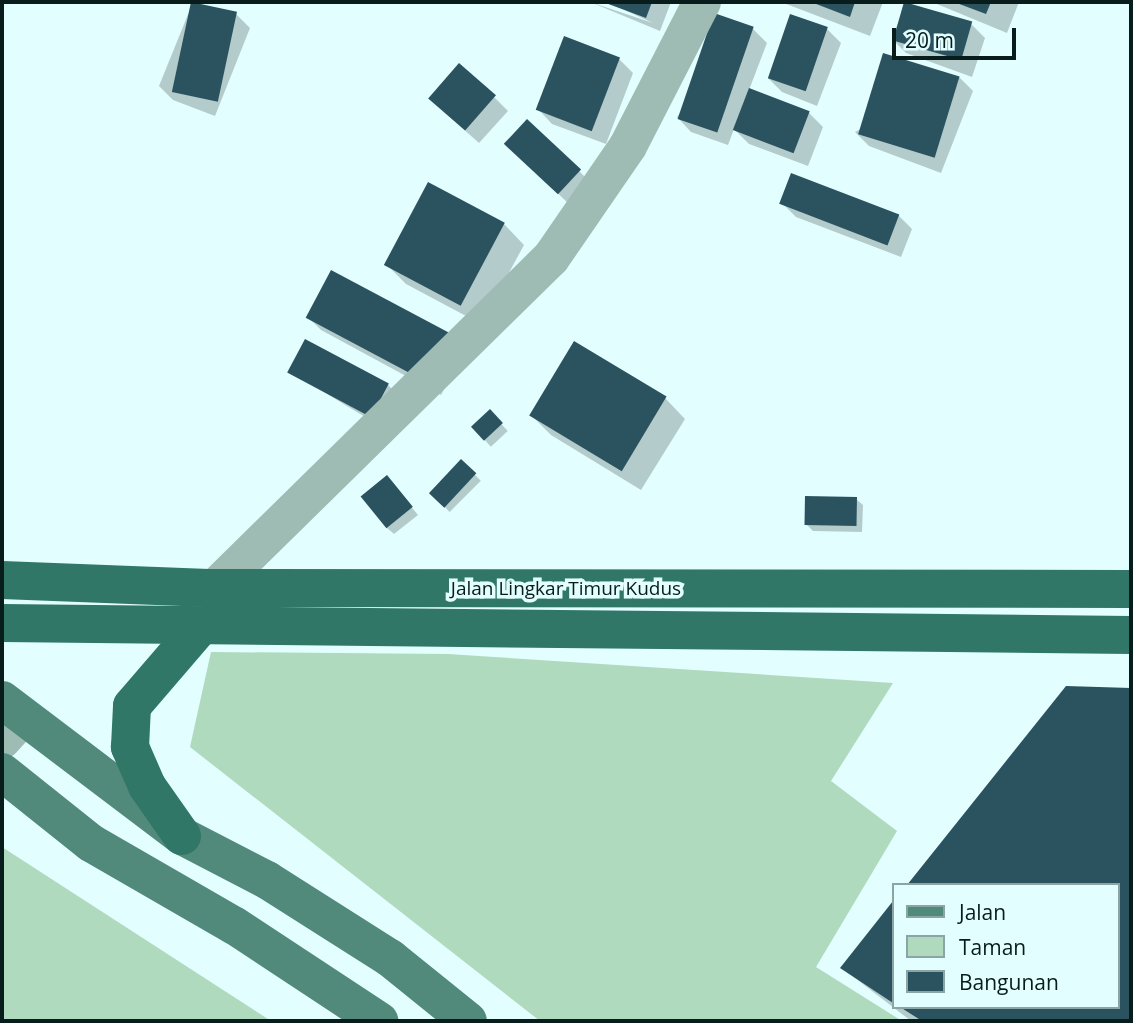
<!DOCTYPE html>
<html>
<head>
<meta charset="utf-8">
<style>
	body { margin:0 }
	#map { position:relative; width:1133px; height:1023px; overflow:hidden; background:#e2feff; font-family:"Open Sans",sans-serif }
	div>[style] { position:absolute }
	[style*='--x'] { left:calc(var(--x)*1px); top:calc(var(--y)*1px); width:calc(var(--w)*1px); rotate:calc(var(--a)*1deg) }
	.green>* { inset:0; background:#afdabd }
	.shadow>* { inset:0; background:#0003; transform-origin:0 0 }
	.building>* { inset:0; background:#2b535f; transform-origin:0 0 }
	.street>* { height:38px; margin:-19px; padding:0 19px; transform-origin:19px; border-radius:19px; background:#9fbcb4 }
	.primary>* { height:38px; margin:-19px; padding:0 19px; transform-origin:19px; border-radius:19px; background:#51897b }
	.highway>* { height:38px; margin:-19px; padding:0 19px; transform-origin:19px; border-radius:19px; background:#307767 }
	span { translate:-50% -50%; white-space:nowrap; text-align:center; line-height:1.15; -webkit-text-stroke:7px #e2feff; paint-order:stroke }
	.street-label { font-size:19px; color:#091c1c }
	.frame { position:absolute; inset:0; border:4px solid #091c1c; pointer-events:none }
	.legend { position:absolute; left:892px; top:883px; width:228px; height:126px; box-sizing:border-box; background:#e2feff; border:2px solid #8ba4a4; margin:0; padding:9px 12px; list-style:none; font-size:21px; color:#091c1c }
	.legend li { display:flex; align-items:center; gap:14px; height:35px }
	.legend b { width:35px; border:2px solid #8ba4a4 }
	.scale { position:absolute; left:892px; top:28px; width:124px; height:32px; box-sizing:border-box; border:4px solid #091c1c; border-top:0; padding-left:9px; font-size:21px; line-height:24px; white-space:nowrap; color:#091c1c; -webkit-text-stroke:5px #e2feff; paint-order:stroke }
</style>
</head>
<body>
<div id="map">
	<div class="green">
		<div style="clip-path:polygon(211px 652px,448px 654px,893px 683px,831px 781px,897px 831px,816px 967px,902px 1021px,540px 1021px,190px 747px)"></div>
		<div style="clip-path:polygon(2px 847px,271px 1021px,2px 1021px)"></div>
	</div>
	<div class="shadow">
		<div style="clip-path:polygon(193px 2px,236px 14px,250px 28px,215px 116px,173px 100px,159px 86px)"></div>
		<div style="clip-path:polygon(590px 2px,653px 23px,607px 2px,671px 2px,660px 31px)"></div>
		<div style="clip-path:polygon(781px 2px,883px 2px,870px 36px)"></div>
		<div style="clip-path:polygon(906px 2px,971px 24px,985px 38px,972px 77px,906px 53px,892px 39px)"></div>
		<div style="clip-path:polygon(932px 2px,1019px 2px,1007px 33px)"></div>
		<div style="clip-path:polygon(753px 29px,767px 43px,749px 90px,809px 113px,823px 127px,808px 166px,749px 144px,734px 129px,728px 145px,691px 132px,677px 117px)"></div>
		<div style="clip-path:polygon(827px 29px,841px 43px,817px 106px,782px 92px,768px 78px)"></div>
		<div style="clip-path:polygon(619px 59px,633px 73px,606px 144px,552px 124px,538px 109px)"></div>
		<div style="clip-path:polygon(959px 77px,973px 91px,941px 173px,869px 146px,855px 132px)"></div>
		<div style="clip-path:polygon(494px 97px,508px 111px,479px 143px,444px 112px)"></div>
		<div style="clip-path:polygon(520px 157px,579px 171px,593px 185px,572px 207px)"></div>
		<div style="clip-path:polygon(782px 203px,898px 215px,912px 229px,901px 257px,796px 217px)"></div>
		<div style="clip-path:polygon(504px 224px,524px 245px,481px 324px,406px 284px,385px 263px)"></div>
		<div style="clip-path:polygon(307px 316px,465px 351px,441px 395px,321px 330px)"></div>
		<div style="clip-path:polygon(289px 371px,388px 385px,402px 399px,385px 429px)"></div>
		<div style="clip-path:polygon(665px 398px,685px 419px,641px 490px,551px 435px,531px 415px)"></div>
		<div style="left:490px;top:412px;width:26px;height:23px;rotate:47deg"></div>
		<div style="left:461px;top:461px;width:28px;height:44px;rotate:45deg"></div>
		<div style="clip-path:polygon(393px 484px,418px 515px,394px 534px,387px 528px)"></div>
		<div style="clip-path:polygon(856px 499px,863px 505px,862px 532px,813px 531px,806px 524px)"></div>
		<div style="clip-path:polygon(1066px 688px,1131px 690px,1131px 1021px,911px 1021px,842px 968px,893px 904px,893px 1007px,1117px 1007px,1117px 885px)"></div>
	</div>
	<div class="building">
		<div style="left:191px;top:2px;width:47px;height:92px;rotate:12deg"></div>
		<div style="clip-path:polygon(603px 2px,652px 2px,646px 18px)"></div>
		<div style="clip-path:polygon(811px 2px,855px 2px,850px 17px)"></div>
		<div style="left:904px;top:2px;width:71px;height:40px;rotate:16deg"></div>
		<div style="clip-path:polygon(954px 2px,991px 2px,986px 14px)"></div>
		<div style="left:714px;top:13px;width:42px;height:112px;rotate:19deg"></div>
		<div style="left:790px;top:14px;width:40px;height:68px;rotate:19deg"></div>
		<div style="left:564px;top:36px;width:60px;height:79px;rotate:21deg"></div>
		<div style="left:883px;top:53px;width:80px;height:85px;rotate:17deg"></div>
		<div style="left:459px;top:63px;width:49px;height:47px;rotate:41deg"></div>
		<div style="left:749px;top:88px;width:65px;height:45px;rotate:21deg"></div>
		<div style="left:527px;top:119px;width:74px;height:34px;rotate:43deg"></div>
		<div style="left:791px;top:173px;width:116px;height:33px;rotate:21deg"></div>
		<div style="left:428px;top:182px;width:87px;height:94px;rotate:28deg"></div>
		<div style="left:331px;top:270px;width:137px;height:54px;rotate:28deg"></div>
		<div style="left:305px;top:339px;width:95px;height:38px;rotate:28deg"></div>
		<div style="left:574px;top:341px;width:108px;height:87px;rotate:31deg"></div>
		<div style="left:490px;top:409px;width:19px;height:26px;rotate:47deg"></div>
		<div style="left:461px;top:459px;width:21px;height:47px;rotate:43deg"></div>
		<div style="left:387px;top:475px;width:41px;height:34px;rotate:51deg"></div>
		<div style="left:805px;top:496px;width:52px;height:29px;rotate:1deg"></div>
		<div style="clip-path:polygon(1066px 686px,1131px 688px,1131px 1021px,922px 1021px,900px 1007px,1117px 1007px,1117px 885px,907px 885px)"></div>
		<div style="clip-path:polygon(893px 901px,893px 1003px,840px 968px)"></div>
	</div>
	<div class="street">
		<div style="--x:207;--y:610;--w:23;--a:-70"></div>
		<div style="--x:215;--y:588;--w:471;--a:-44.5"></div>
		<div style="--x:551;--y:258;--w:136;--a:-55.5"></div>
		<div style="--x:628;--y:146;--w:162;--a:-62.8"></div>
		<div style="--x:2;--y:740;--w:30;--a:-48"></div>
	</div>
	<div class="primary">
		<div style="--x:2;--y:700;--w:226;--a:37.1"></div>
		<div style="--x:182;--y:836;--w:96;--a:27.4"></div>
		<div style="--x:267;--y:880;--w:146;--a:32.4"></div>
		<div style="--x:390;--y:958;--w:100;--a:38.9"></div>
		<div style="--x:2;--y:772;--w:114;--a:38.6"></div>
		<div style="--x:91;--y:843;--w:166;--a:30"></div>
		<div style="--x:235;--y:926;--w:173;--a:33.4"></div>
	</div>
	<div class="highway">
		<div style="--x:2;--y:580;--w:213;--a:2.2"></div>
		<div style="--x:215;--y:588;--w:916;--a:0.06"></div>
		<div style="--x:2;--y:623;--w:1129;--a:0.61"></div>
		<div style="--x:182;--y:836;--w:61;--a:-125"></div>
		<div style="--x:147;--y:786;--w:43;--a:-113.6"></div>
		<div style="--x:130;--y:747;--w:41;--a:-87.2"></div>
		<div style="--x:132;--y:706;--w:104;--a:-49.3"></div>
	</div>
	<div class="street-label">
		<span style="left:566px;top:589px">Jalan Lingkar Timur Kudus</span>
	</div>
	<div class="frame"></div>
	<ul class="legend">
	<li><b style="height:9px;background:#51897b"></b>Jalan</li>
	<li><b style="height:19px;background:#afdabd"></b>Taman</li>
	<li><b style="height:19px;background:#2b535f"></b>Bangunan</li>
	</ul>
	<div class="scale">20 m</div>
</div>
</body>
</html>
